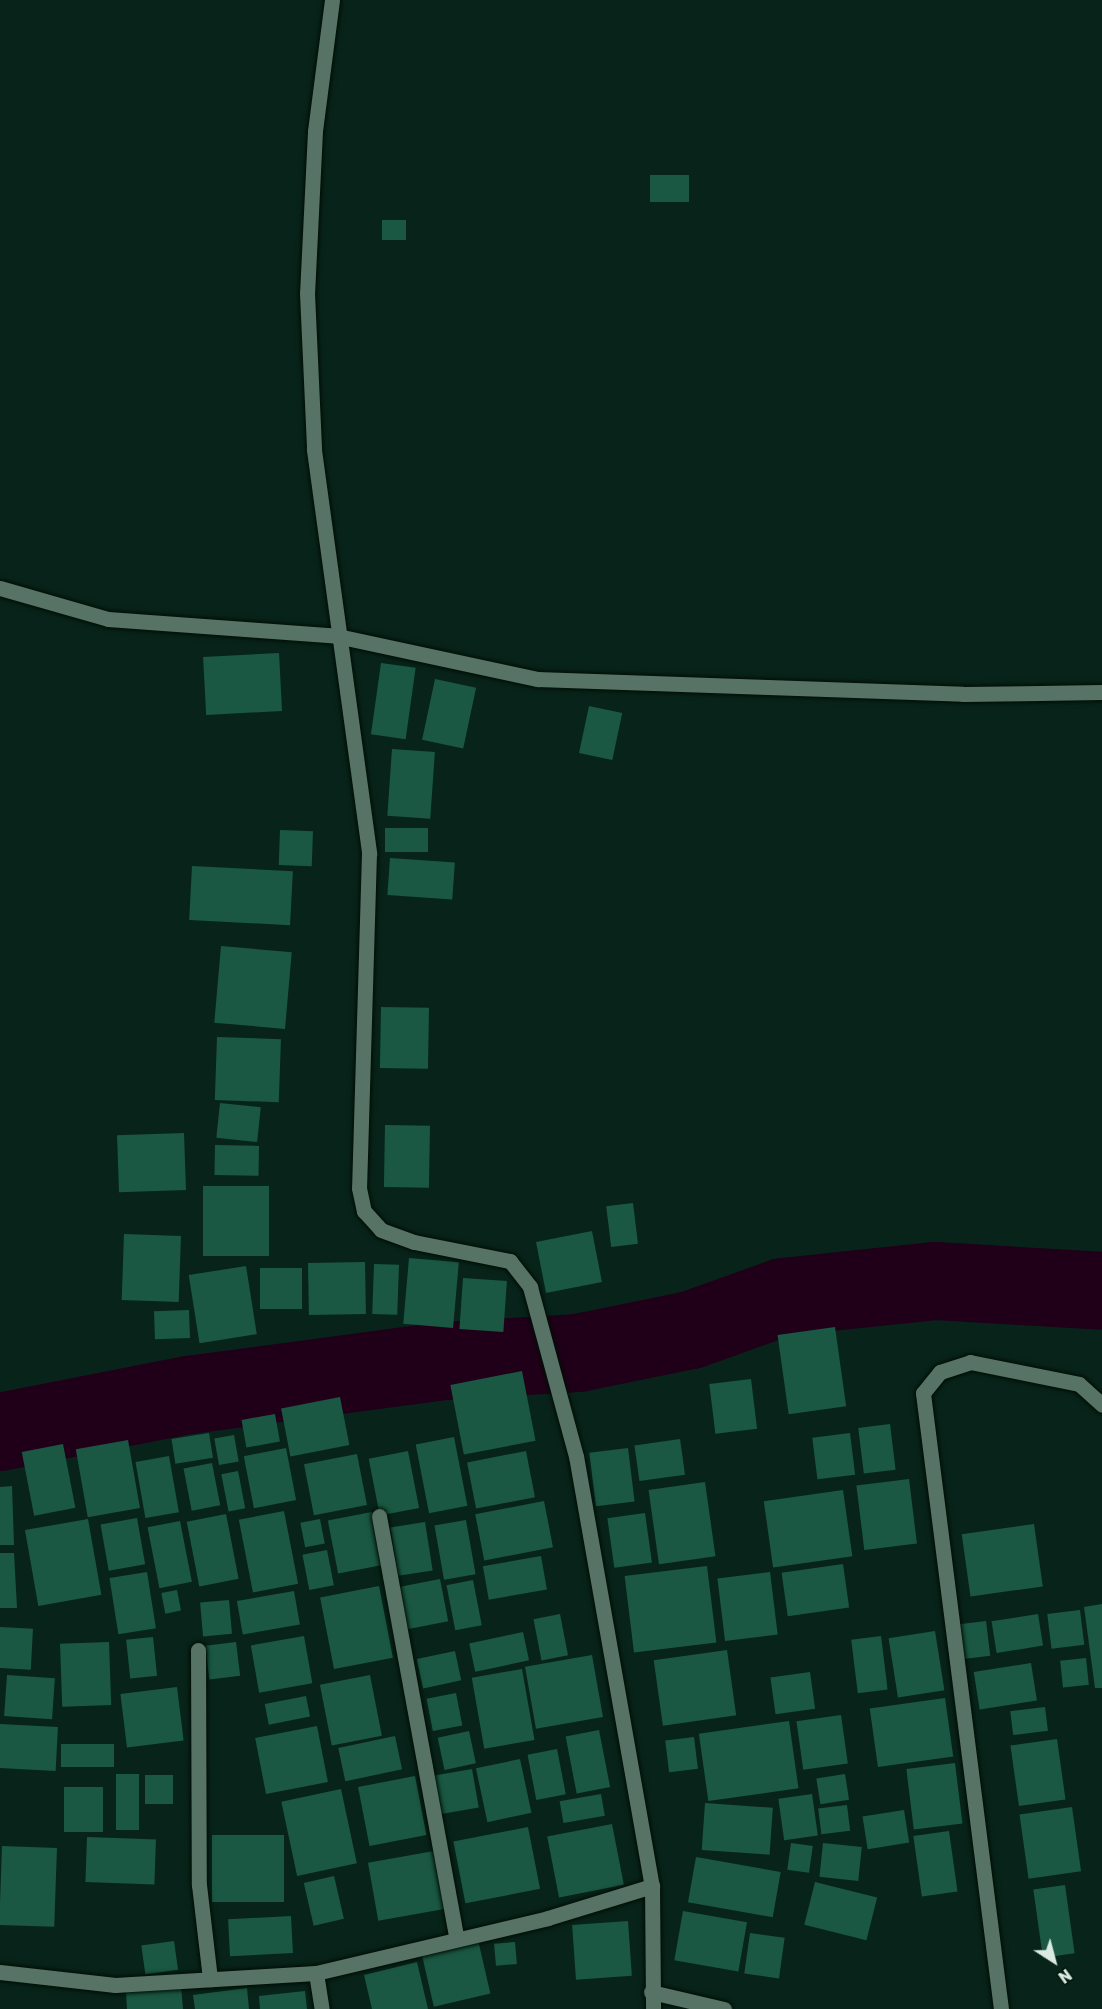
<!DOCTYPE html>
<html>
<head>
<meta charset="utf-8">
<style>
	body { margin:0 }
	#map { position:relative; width:1102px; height:2009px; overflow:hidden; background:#08241a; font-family:Rubik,sans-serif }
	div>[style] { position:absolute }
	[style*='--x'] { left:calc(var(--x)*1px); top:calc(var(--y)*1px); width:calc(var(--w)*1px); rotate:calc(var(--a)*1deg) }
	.river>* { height:78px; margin:-39px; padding:0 39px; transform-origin:39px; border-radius:39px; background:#1f0018 }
	.building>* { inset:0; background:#1a5843; transform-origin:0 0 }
	.roads { filter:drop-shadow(0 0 2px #000d05) drop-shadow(0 0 2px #000d05) }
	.minor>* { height:15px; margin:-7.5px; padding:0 7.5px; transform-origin:7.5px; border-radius:7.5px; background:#567366 }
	span { translate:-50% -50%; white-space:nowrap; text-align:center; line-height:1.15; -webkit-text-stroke:4.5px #011b11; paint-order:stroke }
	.north { position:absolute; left:1024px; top:1931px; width:60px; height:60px; -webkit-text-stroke:4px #011b11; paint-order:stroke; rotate:144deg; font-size:16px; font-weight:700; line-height:24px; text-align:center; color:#daeae2 }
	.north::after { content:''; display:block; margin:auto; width:21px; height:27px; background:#daeae2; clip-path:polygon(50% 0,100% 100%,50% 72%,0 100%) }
</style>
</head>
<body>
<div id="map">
	<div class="river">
		<div style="--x:0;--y:1432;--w:193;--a:-11.1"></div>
		<div style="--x:189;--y:1395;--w:257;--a:-7.6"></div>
		<div style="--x:444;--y:1361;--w:134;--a:-3.4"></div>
		<div style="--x:578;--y:1353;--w:115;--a:-11.5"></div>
		<div style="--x:691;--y:1330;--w:98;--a:-19.7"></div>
		<div style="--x:783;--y:1297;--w:154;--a:-6"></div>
		<div style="--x:936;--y:1281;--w:166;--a:3.4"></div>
	</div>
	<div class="building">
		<div style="left:650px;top:175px;width:39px;height:27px"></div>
		<div style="left:382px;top:220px;width:24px;height:20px"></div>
		<div style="left:279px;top:653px;width:58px;height:76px;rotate:87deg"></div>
		<div style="left:381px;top:663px;width:35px;height:72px;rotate:8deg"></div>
		<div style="left:435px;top:679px;width:42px;height:62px;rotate:12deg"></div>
		<div style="left:589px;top:706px;width:34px;height:48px;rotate:12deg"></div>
		<div style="left:392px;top:749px;width:43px;height:67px;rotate:4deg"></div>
		<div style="left:385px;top:828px;width:43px;height:24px"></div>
		<div style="left:280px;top:830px;width:33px;height:35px;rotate:2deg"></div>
		<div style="left:390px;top:858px;width:65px;height:37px;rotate:4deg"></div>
		<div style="left:192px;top:866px;width:101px;height:54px;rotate:3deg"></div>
		<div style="left:221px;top:946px;width:71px;height:77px;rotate:5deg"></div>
		<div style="left:381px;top:1007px;width:48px;height:61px;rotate:1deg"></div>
		<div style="left:217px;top:1037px;width:64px;height:63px;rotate:2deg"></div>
		<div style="left:220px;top:1103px;width:41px;height:35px;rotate:6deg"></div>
		<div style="left:385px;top:1125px;width:45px;height:62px;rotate:1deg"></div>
		<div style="left:184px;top:1133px;width:57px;height:67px;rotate:88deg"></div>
		<div style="left:215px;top:1145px;width:44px;height:30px;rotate:1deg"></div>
		<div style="left:203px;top:1186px;width:66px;height:70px"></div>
		<div style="left:633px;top:1203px;width:41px;height:27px;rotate:83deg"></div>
		<div style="left:592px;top:1231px;width:52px;height:57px;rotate:79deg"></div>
		<div style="left:124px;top:1234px;width:57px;height:66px;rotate:2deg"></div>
		<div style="left:409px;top:1258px;width:50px;height:66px;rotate:5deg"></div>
		<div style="left:365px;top:1262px;width:52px;height:57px;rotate:89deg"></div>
		<div style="left:374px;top:1264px;width:25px;height:50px;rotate:2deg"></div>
		<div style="left:246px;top:1266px;width:69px;height:58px;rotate:81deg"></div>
		<div style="left:302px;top:1268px;width:41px;height:42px;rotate:90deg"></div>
		<div style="left:463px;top:1278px;width:44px;height:51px;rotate:4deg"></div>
		<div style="left:189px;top:1310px;width:28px;height:35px;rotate:88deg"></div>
		<div style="left:835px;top:1327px;width:80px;height:58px;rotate:82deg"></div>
		<div style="left:522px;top:1371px;width:71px;height:73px;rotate:79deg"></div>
		<div style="left:751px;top:1379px;width:50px;height:42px;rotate:83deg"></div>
		<div style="left:340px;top:1397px;width:49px;height:60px;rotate:79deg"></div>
		<div style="left:275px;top:1414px;width:28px;height:34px;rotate:80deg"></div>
		<div style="left:890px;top:1424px;width:46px;height:32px;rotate:83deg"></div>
		<div style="left:209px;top:1433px;width:25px;height:38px;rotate:81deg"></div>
		<div style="left:850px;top:1433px;width:42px;height:38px;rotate:83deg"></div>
		<div style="left:234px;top:1435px;width:27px;height:20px;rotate:80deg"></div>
		<div style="left:454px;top:1437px;width:70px;height:39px;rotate:79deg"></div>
		<div style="left:680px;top:1439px;width:36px;height:46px;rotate:82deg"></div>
		<div style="left:128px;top:1440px;width:69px;height:53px;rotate:80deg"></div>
		<div style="left:63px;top:1444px;width:65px;height:42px;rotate:79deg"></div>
		<div style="left:286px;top:1448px;width:53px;height:43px;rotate:79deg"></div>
		<div style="left:628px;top:1448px;width:54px;height:39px;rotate:83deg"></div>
		<div style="left:408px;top:1451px;width:58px;height:40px;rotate:79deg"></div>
		<div style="left:526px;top:1451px;width:47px;height:60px;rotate:79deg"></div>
		<div style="left:357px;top:1454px;width:52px;height:54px;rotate:79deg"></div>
		<div style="left:169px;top:1456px;width:57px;height:34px;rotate:80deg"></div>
		<div style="left:212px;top:1463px;width:43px;height:29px;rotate:79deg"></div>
		<div style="left:238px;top:1471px;width:38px;height:17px;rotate:79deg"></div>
		<div style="left:909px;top:1479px;width:65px;height:53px;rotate:83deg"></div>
		<div style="left:705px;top:1482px;width:75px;height:57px;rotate:82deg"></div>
		<div style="clip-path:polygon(12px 1486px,14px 1545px,0 1545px,0 1487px)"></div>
		<div style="left:843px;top:1490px;width:67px;height:80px;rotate:82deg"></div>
		<div style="left:544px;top:1501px;width:47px;height:70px;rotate:79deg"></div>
		<div style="left:284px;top:1511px;width:74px;height:46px;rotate:79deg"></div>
		<div style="left:372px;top:1512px;width:54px;height:45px;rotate:79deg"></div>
		<div style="left:645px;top:1513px;width:50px;height:38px;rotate:82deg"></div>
		<div style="left:226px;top:1514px;width:66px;height:40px;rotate:79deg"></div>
		<div style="left:137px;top:1518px;width:47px;height:37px;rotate:80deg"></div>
		<div style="left:88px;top:1519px;width:77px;height:64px;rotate:80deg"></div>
		<div style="left:320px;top:1519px;width:25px;height:20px;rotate:79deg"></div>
		<div style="left:466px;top:1520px;width:55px;height:32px;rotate:80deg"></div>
		<div style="left:180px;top:1521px;width:62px;height:33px;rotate:79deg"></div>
		<div style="left:425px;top:1522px;width:49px;height:35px;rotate:81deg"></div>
		<div style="left:1034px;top:1524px;width:63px;height:73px;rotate:82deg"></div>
		<div style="left:327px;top:1550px;width:36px;height:25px;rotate:79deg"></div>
		<div style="clip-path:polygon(0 1553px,14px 1553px,17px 1608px,0 1608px)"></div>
		<div style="left:541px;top:1556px;width:34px;height:59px;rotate:80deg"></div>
		<div style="left:843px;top:1564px;width:44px;height:62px;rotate:82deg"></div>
		<div style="left:707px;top:1566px;width:77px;height:83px;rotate:83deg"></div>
		<div style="left:147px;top:1572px;width:57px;height:38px;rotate:81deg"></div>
		<div style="left:770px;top:1572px;width:63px;height:53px;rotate:83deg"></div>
		<div style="left:440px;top:1579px;width:43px;height:43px;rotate:79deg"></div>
		<div style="left:473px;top:1580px;width:46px;height:27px;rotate:79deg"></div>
		<div style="left:379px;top:1586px;width:73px;height:60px;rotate:79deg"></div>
		<div style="left:177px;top:1590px;width:21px;height:16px;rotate:79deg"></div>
		<div style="left:294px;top:1591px;width:34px;height:58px;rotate:80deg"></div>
		<div style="left:229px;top:1600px;width:34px;height:29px;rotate:85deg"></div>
		<div style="clip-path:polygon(1102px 1604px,1102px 1688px,1095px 1688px,1084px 1607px)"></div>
		<div style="left:1080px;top:1610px;width:35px;height:33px;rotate:83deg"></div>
		<div style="left:560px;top:1614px;width:42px;height:27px;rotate:79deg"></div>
		<div style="left:1038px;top:1614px;width:32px;height:47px;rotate:81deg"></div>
		<div style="left:986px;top:1621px;width:35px;height:27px;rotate:83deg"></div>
		<div style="left:0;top:1627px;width:33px;height:41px;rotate:3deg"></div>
		<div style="left:935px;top:1631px;width:60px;height:47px;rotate:81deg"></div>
		<div style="left:523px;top:1632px;width:29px;height:55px;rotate:78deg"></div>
		<div style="left:304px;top:1636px;width:48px;height:54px;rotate:80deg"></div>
		<div style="left:881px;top:1636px;width:54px;height:30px;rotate:83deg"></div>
		<div style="left:153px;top:1637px;width:39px;height:27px;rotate:84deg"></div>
		<div style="left:109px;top:1642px;width:63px;height:49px;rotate:88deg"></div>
		<div style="left:236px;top:1642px;width:34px;height:31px;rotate:83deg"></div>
		<div style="left:727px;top:1650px;width:66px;height:74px;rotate:82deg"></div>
		<div style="left:455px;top:1651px;width:30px;height:39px;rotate:78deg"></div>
		<div style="left:592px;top:1655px;width:63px;height:68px;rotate:80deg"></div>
		<div style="left:1086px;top:1658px;width:27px;height:26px;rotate:84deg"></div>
		<div style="left:1031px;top:1663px;width:38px;height:58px;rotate:81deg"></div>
		<div style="left:522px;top:1669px;width:72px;height:51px;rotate:80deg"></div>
		<div style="left:810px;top:1672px;width:37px;height:40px;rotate:82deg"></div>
		<div style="left:7px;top:1675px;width:48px;height:41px;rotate:4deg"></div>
		<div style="left:370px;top:1675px;width:62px;height:51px;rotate:79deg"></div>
		<div style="left:177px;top:1687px;width:54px;height:57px;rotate:83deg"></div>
		<div style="left:456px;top:1693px;width:33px;height:30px;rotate:79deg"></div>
		<div style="left:306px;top:1696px;width:21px;height:42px;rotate:79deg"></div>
		<div style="left:945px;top:1698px;width:59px;height:76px;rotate:82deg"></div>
		<div style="left:1045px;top:1707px;width:24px;height:35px;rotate:83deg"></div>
		<div style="left:841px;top:1715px;width:49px;height:45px;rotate:82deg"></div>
		<div style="left:789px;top:1721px;width:68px;height:91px;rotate:82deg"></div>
		<div style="left:0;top:1724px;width:58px;height:44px;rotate:3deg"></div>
		<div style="left:317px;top:1726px;width:57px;height:63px;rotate:79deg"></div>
		<div style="left:599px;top:1730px;width:58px;height:34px;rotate:79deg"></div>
		<div style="left:469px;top:1731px;width:33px;height:32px;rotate:78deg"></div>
		<div style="left:395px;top:1736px;width:34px;height:58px;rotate:78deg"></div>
		<div style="left:694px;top:1737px;width:32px;height:29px;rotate:83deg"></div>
		<div style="left:1057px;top:1739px;width:61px;height:47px;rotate:82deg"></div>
		<div style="left:114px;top:1744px;width:23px;height:53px;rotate:90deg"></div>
		<div style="left:557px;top:1749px;width:46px;height:30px;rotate:79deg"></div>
		<div style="left:520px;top:1759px;width:55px;height:45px;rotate:78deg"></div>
		<div style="left:955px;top:1763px;width:61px;height:49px;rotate:83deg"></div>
		<div style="left:472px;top:1769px;width:39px;height:38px;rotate:80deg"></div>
		<div style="left:116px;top:1774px;width:23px;height:56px"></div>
		<div style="left:845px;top:1774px;width:26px;height:29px;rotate:81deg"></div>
		<div style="left:145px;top:1775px;width:28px;height:29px"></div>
		<div style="left:415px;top:1776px;width:60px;height:58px;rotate:79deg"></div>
		<div style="left:64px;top:1787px;width:39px;height:45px"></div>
		<div style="left:341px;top:1789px;width:76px;height:61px;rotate:78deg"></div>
		<div style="left:601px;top:1794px;width:22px;height:42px;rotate:80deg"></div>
		<div style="left:812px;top:1794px;width:42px;height:34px;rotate:82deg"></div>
		<div style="left:705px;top:1803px;width:68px;height:47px;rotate:4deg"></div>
		<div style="left:847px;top:1805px;width:26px;height:29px;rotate:83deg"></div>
		<div style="left:1072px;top:1807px;width:65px;height:53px;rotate:82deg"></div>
		<div style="left:904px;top:1810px;width:33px;height:42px;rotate:81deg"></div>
		<div style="left:612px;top:1824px;width:62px;height:66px;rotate:79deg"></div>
		<div style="left:528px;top:1827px;width:63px;height:76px;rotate:79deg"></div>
		<div style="left:949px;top:1831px;width:61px;height:36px;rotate:82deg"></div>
		<div style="left:212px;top:1835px;width:72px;height:67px"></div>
		<div style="left:87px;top:1837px;width:69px;height:45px;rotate:2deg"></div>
		<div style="left:791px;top:1843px;width:22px;height:27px;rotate:8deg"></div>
		<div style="left:823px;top:1843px;width:39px;height:34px;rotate:6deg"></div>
		<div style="left:2px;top:1846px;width:55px;height:79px;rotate:2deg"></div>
		<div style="left:434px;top:1851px;width:59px;height:67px;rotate:80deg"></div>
		<div style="left:696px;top:1857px;width:86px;height:46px;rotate:10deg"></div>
		<div style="left:334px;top:1876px;width:44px;height:31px;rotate:77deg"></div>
		<div style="left:815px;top:1882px;width:64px;height:44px;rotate:14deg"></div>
		<div style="left:1065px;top:1885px;width:69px;height:32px;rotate:82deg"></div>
		<div style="left:683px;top:1911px;width:65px;height:50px;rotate:10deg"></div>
		<div style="left:291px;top:1916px;width:37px;height:63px;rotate:87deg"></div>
		<div style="left:628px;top:1921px;width:55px;height:56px;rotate:86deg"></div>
		<div style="left:750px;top:1933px;width:35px;height:41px;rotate:8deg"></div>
		<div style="left:478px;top:1940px;width:55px;height:58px;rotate:77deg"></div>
		<div style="left:174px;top:1941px;width:29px;height:33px;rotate:82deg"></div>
		<div style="left:515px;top:1942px;width:22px;height:21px;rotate:85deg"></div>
		<div style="clip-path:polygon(417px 1962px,428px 2009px,372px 2009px,364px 1975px)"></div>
		<div style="clip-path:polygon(181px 1986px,183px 2009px,127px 2009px,126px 1992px)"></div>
		<div style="clip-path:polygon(247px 1988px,249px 2009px,195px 2009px,193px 1995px)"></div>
		<div style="clip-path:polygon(305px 1991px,307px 2009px,260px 2009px,259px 1996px)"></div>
	</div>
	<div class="roads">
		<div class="minor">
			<div style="--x:332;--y:0;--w:132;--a:97.4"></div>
			<div style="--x:315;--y:131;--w:162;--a:92.8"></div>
			<div style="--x:307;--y:293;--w:157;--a:87.4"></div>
			<div style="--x:314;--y:450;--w:407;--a:82.2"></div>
			<div style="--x:369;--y:853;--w:335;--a:91.7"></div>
			<div style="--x:359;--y:1188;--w:24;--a:78"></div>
			<div style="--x:364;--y:1211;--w:25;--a:48"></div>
			<div style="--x:381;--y:1230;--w:35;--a:20"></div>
			<div style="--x:414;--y:1242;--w:98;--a:11.2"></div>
			<div style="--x:510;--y:1261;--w:33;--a:52"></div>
			<div style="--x:530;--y:1287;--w:175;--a:74.8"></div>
			<div style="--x:576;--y:1456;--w:437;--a:80"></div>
			<div style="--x:652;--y:1886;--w:123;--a:89.5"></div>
			<div style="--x:0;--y:588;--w:112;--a:16"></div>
			<div style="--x:108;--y:619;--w:230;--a:4.2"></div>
			<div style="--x:337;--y:636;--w:205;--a:12.1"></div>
			<div style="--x:537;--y:679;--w:426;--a:2"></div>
			<div style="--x:963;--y:694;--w:139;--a:-0.8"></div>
			<div style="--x:379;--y:1516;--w:430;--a:79.6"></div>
			<div style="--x:198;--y:1650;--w:235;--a:89.8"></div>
			<div style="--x:199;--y:1885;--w:95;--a:83.3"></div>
			<div style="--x:0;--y:1972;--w:116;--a:6.4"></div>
			<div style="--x:115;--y:1985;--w:201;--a:-3.4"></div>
			<div style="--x:316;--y:1973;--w:238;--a:-13.3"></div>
			<div style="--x:548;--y:1918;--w:109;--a:-17.1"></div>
			<div style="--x:316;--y:1973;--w:36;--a:81"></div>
			<div style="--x:651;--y:1992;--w:75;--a:13.1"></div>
			<div style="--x:1001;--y:2009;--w:621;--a:-97.22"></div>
			<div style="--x:923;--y:1393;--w:27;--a:-51"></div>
			<div style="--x:940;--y:1372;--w:32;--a:-18"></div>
			<div style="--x:970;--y:1362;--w:111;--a:11.4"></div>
			<div style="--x:1079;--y:1384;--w:31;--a:42"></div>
		</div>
	</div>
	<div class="north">N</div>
</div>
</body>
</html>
